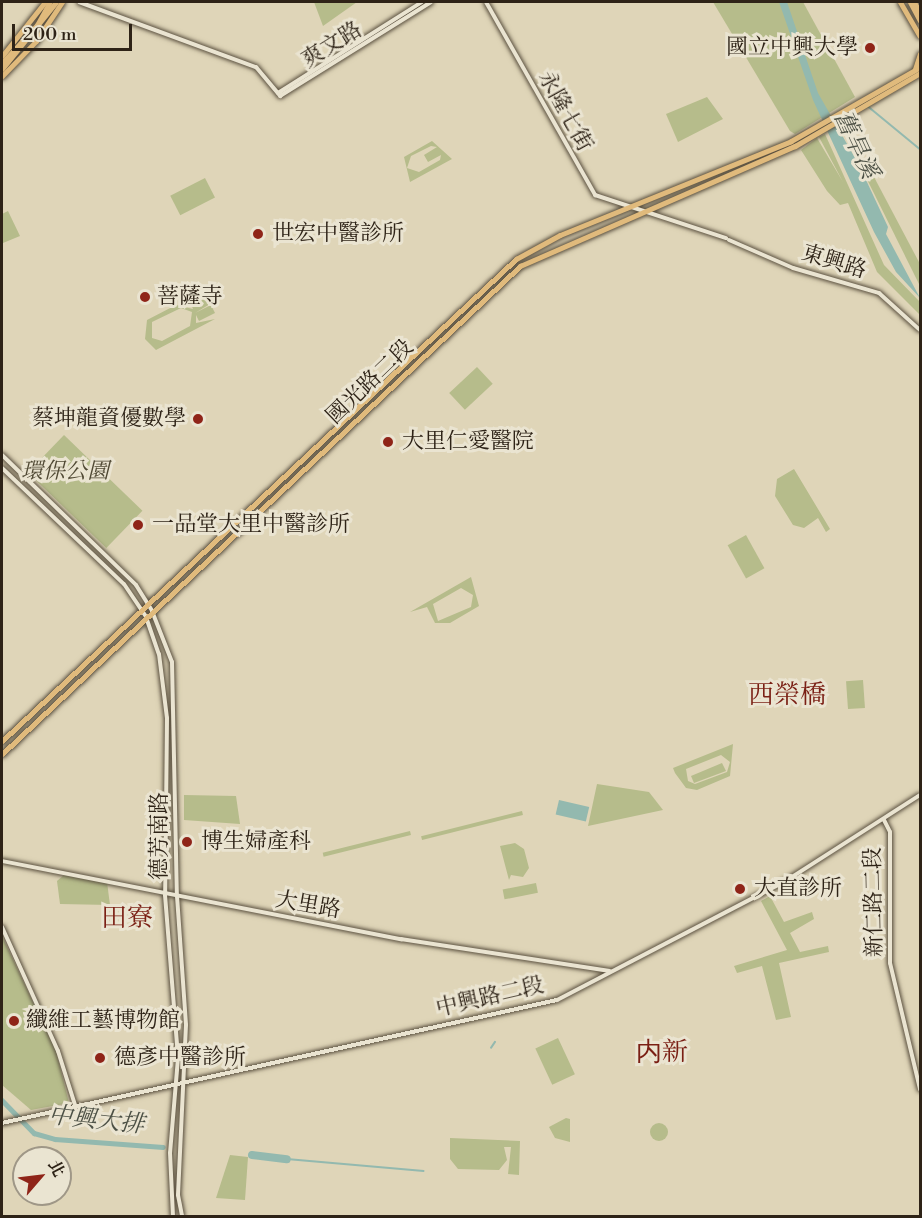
<!DOCTYPE html>
<html>
<head>
<meta charset="utf-8">
<style>
	body { margin:0 }
	#map { position:relative; width:922px; height:1218px; overflow:hidden; background:#dfd5b8; font-family:"Libre Bodoni","Noto Serif TC",serif }
	div>[style] { position:absolute }
	[style*='--x'] { left:calc(var(--x)*1px); top:calc(var(--y)*1px); width:calc(var(--w)*1px); rotate:calc(var(--a)*1deg) }
	.green>* { inset:0; background:#b6bc8b; transform-origin:0 0 }
	.round { border-radius:50% }
	.water>* { inset:0; background:#93b9af; transform-origin:0 0 }
	.stream>* { height:1.5px; margin:-0.75px; padding:0 0.75px; transform-origin:0.75px; border-radius:0.75px; background:#93b9af }
	.canal>* { height:4.5px; margin:-2.25px; padding:0 2.25px; transform-origin:2.25px; border-radius:2.25px; background:#93b9af }
	.river>* { height:8px; margin:-4px; padding:0 4px; transform-origin:4px; border-radius:4px; background:#93b9af }
	.roads { filter:drop-shadow(0 0 2px #5a503f) drop-shadow(0 0 2px #5a503f) }
	.tertiary>* { height:4px; margin:-2px; padding:0 2px; transform-origin:2px; border-radius:2px; background:#eae4d1 }
	.primary>* { height:5px; margin:-2.5px; padding:0 2.5px; transform-origin:2.5px; border-radius:2.5px; background:#e0ba7c }
	.dots>* { width:16px; height:16px; translate:-50% -50%; box-sizing:border-box; border:3px solid #eae4d1; border-radius:50% }
	span { translate:-50% -50%; white-space:nowrap; text-align:center; line-height:1.15; -webkit-text-stroke:6px #eae4d1; paint-order:stroke }
	.street-label { font-size:22px; color:#2e2317 }
	.poi-label { font-size:22px; color:#2e2317 }
	.right { translate:-100% -50%; text-align:right }
	.left { translate:0 -50%; text-align:left }
	.park-label { font-size:22px; color:#504934; font-style:italic }
	.water-label { font-size:24px; color:#4c5045; font-style:italic }
	.quarter-label { font-size:26px; color:#7a1f14 }
	.frame { position:absolute; inset:0; border:3px solid #2e2317; pointer-events:none }
	.north { position:absolute; left:12px; top:1146px; width:60px; height:60px; box-sizing:border-box; background:#eae4d1; border:2px solid #9f9787; border-radius:50%; rotate:62deg; font-size:16px; font-weight:700; line-height:24px; text-align:center; color:#2e2317 }
	.north::after { content:''; display:block; margin:auto; width:21px; height:27px; background:#8f2418; clip-path:polygon(50% 0,100% 100%,50% 72%,0 100%) }
	.scale { position:absolute; left:12px; top:24px; width:120px; height:27px; box-sizing:border-box; border:3px solid #2e2317; border-top:0; padding-left:8px; font-size:18px; line-height:21px; white-space:nowrap; color:#2e2317; -webkit-text-stroke:4px #eae4d1; paint-order:stroke }
</style>
</head>
<body>
<div id="map">
	<div class="green">
		<div style="clip-path:polygon(314px 2px,357px 2px,323px 26px)"></div>
		<div style="clip-path:polygon(713px 2px,803px 2px,855px 97px,795px 134px,790px 131px)"></div>
		<div style="clip-path:polygon(707px 97px,723px 119px,678px 142px,666px 114px)"></div>
		<div style="clip-path:polygon(846px 124px,920px 264px,920px 286px,841px 127px)"></div>
		<div style="clip-path:polygon(825px 134px,884px 265px,920px 302px,920px 315px,877px 272px,848px 203px,840px 205px,827px 191px,801px 150px,817px 138px,843px 182px,819px 137px)"></div>
		<div style="clip-path:polygon(evenodd,432px 141px,452px 159px,410px 182px,404px 157px,432px 141px,431px 146px,437px 147px,424px 155px,428px 162px,441px 155px,440px 160px,419px 172px,407px 168px,411px 156px,431px 146px)"></div>
		<div style="left:205px;top:178px;width:22px;height:39px;rotate:63deg"></div>
		<div style="clip-path:polygon(8px 211px,20px 236px,3px 243px,2px 214px)"></div>
		<div style="clip-path:polygon(evenodd,206px 297px,210px 304px,195px 313px,211px 305px,215px 313px,199px 321px,196px 315px,196px 323px,215px 319px,156px 350px,145px 339px,147px 320px,176px 305px,193px 309px,191px 304px,206px 297px,181px 308px,192px 312px,190px 326px,162px 341px,152px 338px,152px 322px,181px 308px)"></div>
		<div style="left:477px;top:367px;width:23px;height:38px;rotate:47deg"></div>
		<div style="left:64px;top:435px;width:109px;height:52px;rotate:44deg"></div>
		<div style="clip-path:polygon(794px 469px,830px 529px,826px 532px,818px 518px,804px 528px,793px 525px,775px 496px,777px 479px)"></div>
		<div style="left:746px;top:535px;width:38px;height:21px;rotate:61deg"></div>
		<div style="clip-path:polygon(evenodd,471px 577px,479px 606px,450px 623px,435px 623px,427px 607px,410px 612px,471px 577px,461px 588px,473px 595px,471px 607px,438px 621px,433px 604px,461px 588px)"></div>
		<div style="left:863px;top:680px;width:28px;height:17px;rotate:86deg"></div>
		<div style="clip-path:polygon(evenodd,733px 744px,730px 776px,697px 790px,686px 788px,675px 773px,673px 768px,733px 744px,721px 755px,730px 762px,727px 772px,695px 784px,688px 781px,686px 769px,721px 755px)"></div>
		<div style="clip-path:polygon(722px 763px,726px 771px,694px 783px,691px 776px)"></div>
		<div style="clip-path:polygon(597px 784px,649px 792px,663px 810px,588px 826px)"></div>
		<div style="clip-path:polygon(184px 795px,236px 796px,240px 824px,184px 820px)"></div>
		<div style="left:522px;top:811px;width:4px;height:104px;rotate:76deg"></div>
		<div style="left:410px;top:831px;width:4px;height:90px;rotate:76deg"></div>
		<div style="clip-path:polygon(515px 843px,524px 849px,529px 868px,523px 877px,511px 875px,509px 880px,500px 846px)"></div>
		<div style="clip-path:polygon(64px 875px,107px 882px,110px 905px,60px 904px,57px 881px)"></div>
		<div style="left:536px;top:883px;width:10px;height:34px;rotate:79deg"></div>
		<div style="clip-path:polygon(770px 896px,784px 922px,812px 912px,814px 919px,790px 933px,800px 952px,828px 946px,829px 952px,779px 963px,791px 1017px,776px 1020px,762px 966px,737px 973px,734px 966px,787px 950px,761px 901px)"></div>
		<div style="clip-path:polygon(2px 936px,56px 1051px,69px 1103px,31px 1110px,2px 1085px)"></div>
		<div style="left:558px;top:1038px;width:40px;height:25px;rotate:65deg"></div>
		<div style="clip-path:polygon(566px 1118px,570px 1119px,570px 1142px,555px 1138px,549px 1127px)"></div>
		<div class="round" style="left:650px;top:1123px;width:18px;height:18px"></div>
		<div style="clip-path:polygon(450px 1138px,520px 1141px,519px 1175px,508px 1174px,511px 1147px,504px 1147px,507px 1160px,499px 1170px,458px 1169px,450px 1159px)"></div>
		<div style="clip-path:polygon(230px 1155px,248px 1157px,245px 1200px,216px 1198px)"></div>
	</div>
	<div class="water">
		<div style="clip-path:polygon(779px 2px,787px 2px,818px 93px,859px 165px,888px 227px,886px 234px,920px 298px,896px 272px,874px 232px,813px 100px)"></div>
		<div style="left:559px;top:800px;width:31px;height:15px;rotate:13deg"></div>
	</div>
	<div class="stream">
		<div style="--x:869;--y:107;--w:66;--a:39.5"></div>
		<div style="--x:491;--y:1048;--w:7;--a:-56"></div>
		<div style="--x:287;--y:1159;--w:137;--a:5"></div>
	</div>
	<div class="canal">
		<div style="--x:2;--y:1100;--w:46;--a:45.9"></div>
		<div style="--x:34;--y:1133;--w:22;--a:16"></div>
		<div style="--x:55;--y:1139;--w:108;--a:4.2"></div>
	</div>
	<div class="river">
		<div style="--x:252;--y:1155;--w:35;--a:7"></div>
	</div>
	<div class="roads">
		<div class="tertiary">
			<div style="--x:79;--y:2;--w:189;--a:20.2"></div>
			<div style="--x:256;--y:67;--w:38;--a:50"></div>
			<div style="--x:280;--y:96;--w:178;--a:-31.9"></div>
			<div style="--x:486;--y:2;--w:222;--a:60.5"></div>
			<div style="--x:595;--y:195;--w:138;--a:18.2"></div>
			<div style="--x:278;--y:93;--w:170;--a:-32.3"></div>
			<div style="--x:729;--y:240;--w:70;--a:23.6"></div>
			<div style="--x:793;--y:268;--w:90;--a:16.2"></div>
			<div style="--x:879;--y:293;--w:55;--a:42.1"></div>
			<div style="--x:2;--y:455;--w:187;--a:44.1"></div>
			<div style="--x:136;--y:585;--w:31;--a:58"></div>
			<div style="--x:152;--y:611;--w:55;--a:68.6"></div>
			<div style="--x:172;--y:662;--w:234;--a:88.8"></div>
			<div style="--x:177;--y:896;--w:129;--a:86"></div>
			<div style="--x:186;--y:1025;--w:170;--a:92.7"></div>
			<div style="--x:178;--y:1195;--w:21;--a:79"></div>
			<div style="--x:2;--y:468;--w:168;--a:43.6"></div>
			<div style="--x:124;--y:584;--w:40;--a:56"></div>
			<div style="--x:146;--y:617;--w:39;--a:71"></div>
			<div style="--x:159;--y:654;--w:64;--a:82.9"></div>
			<div style="--x:167;--y:718;--w:177;--a:90.6"></div>
			<div style="--x:165;--y:895;--w:164;--a:85.4"></div>
			<div style="--x:178;--y:1058;--w:95;--a:94.8"></div>
			<div style="--x:170;--y:1153;--w:63;--a:87.3"></div>
			<div style="--x:884;--y:820;--w:13;--a:63"></div>
			<div style="--x:890;--y:832;--w:131;--a:90"></div>
			<div style="--x:890;--y:963;--w:130;--a:76.6"></div>
			<div style="--x:2;--y:861;--w:407;--a:11.1"></div>
			<div style="--x:401;--y:939;--w:211;--a:8.7"></div>
			<div style="--x:2;--y:927;--w:136;--a:65.7"></div>
			<div style="--x:58;--y:1051;--w:57;--a:72.5"></div>
			<div style="--x:2;--y:1123;--w:568;--a:-12.5"></div>
			<div style="--x:557;--y:1000;--w:256;--a:-27.5"></div>
			<div style="--x:784;--y:882;--w:161;--a:-32.6"></div>
		</div>
		<div class="primary">
			<div style="--x:900;--y:2;--w:39;--a:60"></div>
			<div style="--x:910;--y:2;--w:21;--a:62"></div>
			<div style="--x:914;--y:2;--w:13;--a:61"></div>
			<div style="--x:2;--y:56;--w:69;--a:-51.5"></div>
			<div style="--x:2;--y:63;--w:52;--a:-47.4"></div>
			<div style="--x:37;--y:25;--w:26;--a:-61"></div>
			<div style="--x:2;--y:69;--w:86;--a:-51.1"></div>
			<div style="--x:915;--y:69;--w:16;--a:-72"></div>
			<div style="--x:2;--y:76;--w:49;--a:-45.8"></div>
			<div style="--x:36;--y:41;--w:47;--a:-56.3"></div>
			<div style="--x:2;--y:741;--w:705;--a:-43.16"></div>
			<div style="--x:516;--y:259;--w:50;--a:-28.6"></div>
			<div style="--x:560;--y:235;--w:249;--a:-22.1"></div>
			<div style="--x:791;--y:141;--w:149;--a:-29.8"></div>
			<div style="--x:2;--y:754;--w:712;--a:-43.29"></div>
			<div style="--x:520;--y:266;--w:300;--a:-23.6"></div>
			<div style="--x:795;--y:146;--w:145;--a:-30.3"></div>
		</div>
	</div>
	<div class="dots">
		<div style="left:870px;top:48px;background:#8f2418"></div>
		<div style="left:258px;top:234px;background:#8f2418"></div>
		<div style="left:145px;top:297px;background:#8f2418"></div>
		<div style="left:198px;top:419px;background:#8f2418"></div>
		<div style="left:388px;top:442px;background:#8f2418"></div>
		<div style="left:138px;top:525px;background:#8f2418"></div>
		<div style="left:187px;top:842px;background:#8f2418"></div>
		<div style="left:740px;top:889px;background:#8f2418"></div>
		<div style="left:14px;top:1021px;background:#8f2418"></div>
		<div style="left:100px;top:1058px;background:#8f2418"></div>
	</div>
	<div class="street-label">
		<span style="left:332px;top:45px;rotate:-32deg">爽文路</span>
		<span style="left:565px;top:111px;rotate:61deg">永隆七街</span>
		<span style="left:834px;top:262px;rotate:17deg">東興路</span>
		<span style="left:370px;top:382px;rotate:-44deg">國光路二段</span>
		<span style="left:160px;top:836px;rotate:-90deg">德芳南路</span>
		<span style="left:874px;top:902px;rotate:-91deg">新仁路二段</span>
		<span style="left:308px;top:905px;rotate:10deg">大里路</span>
		<span style="left:490px;top:997px;rotate:-13deg">中興路二段</span>
	</div>
	<div class="poi-label">
		<span class="right" style="left:858px;top:48px">國立中興大學</span>
		<span class="left" style="left:272px;top:234px">世宏中醫診所</span>
		<span class="left" style="left:157px;top:297px">菩薩寺</span>
		<span class="right" style="left:186px;top:419px">蔡坤龍資優數學</span>
		<span class="left" style="left:402px;top:442px">大里仁愛醫院</span>
		<span class="left" style="left:152px;top:525px">一品堂大里中醫診所</span>
		<span class="left" style="left:201px;top:842px">博生婦產科</span>
		<span class="left" style="left:754px;top:889px">大直診所</span>
		<span class="left" style="left:26px;top:1021px">纖維工藝博物館</span>
		<span class="left" style="left:114px;top:1058px">德彥中醫診所</span>
	</div>
	<div class="park-label">
		<span style="left:65px;top:472px">環保公園</span>
	</div>
	<div class="water-label">
		<span style="left:855px;top:145px;rotate:65deg">舊旱溪</span>
		<span style="left:96px;top:1121px;rotate:6deg">中興大排</span>
	</div>
	<div class="quarter-label">
		<span style="left:787px;top:696px">西榮橋</span>
		<span style="left:127px;top:919px">田寮</span>
		<span style="left:662px;top:1053px">内新</span>
	</div>
	<div class="frame"></div>
	<div class="north">北</div>
	<div class="scale">200 m</div>
</div>
</body>
</html>
